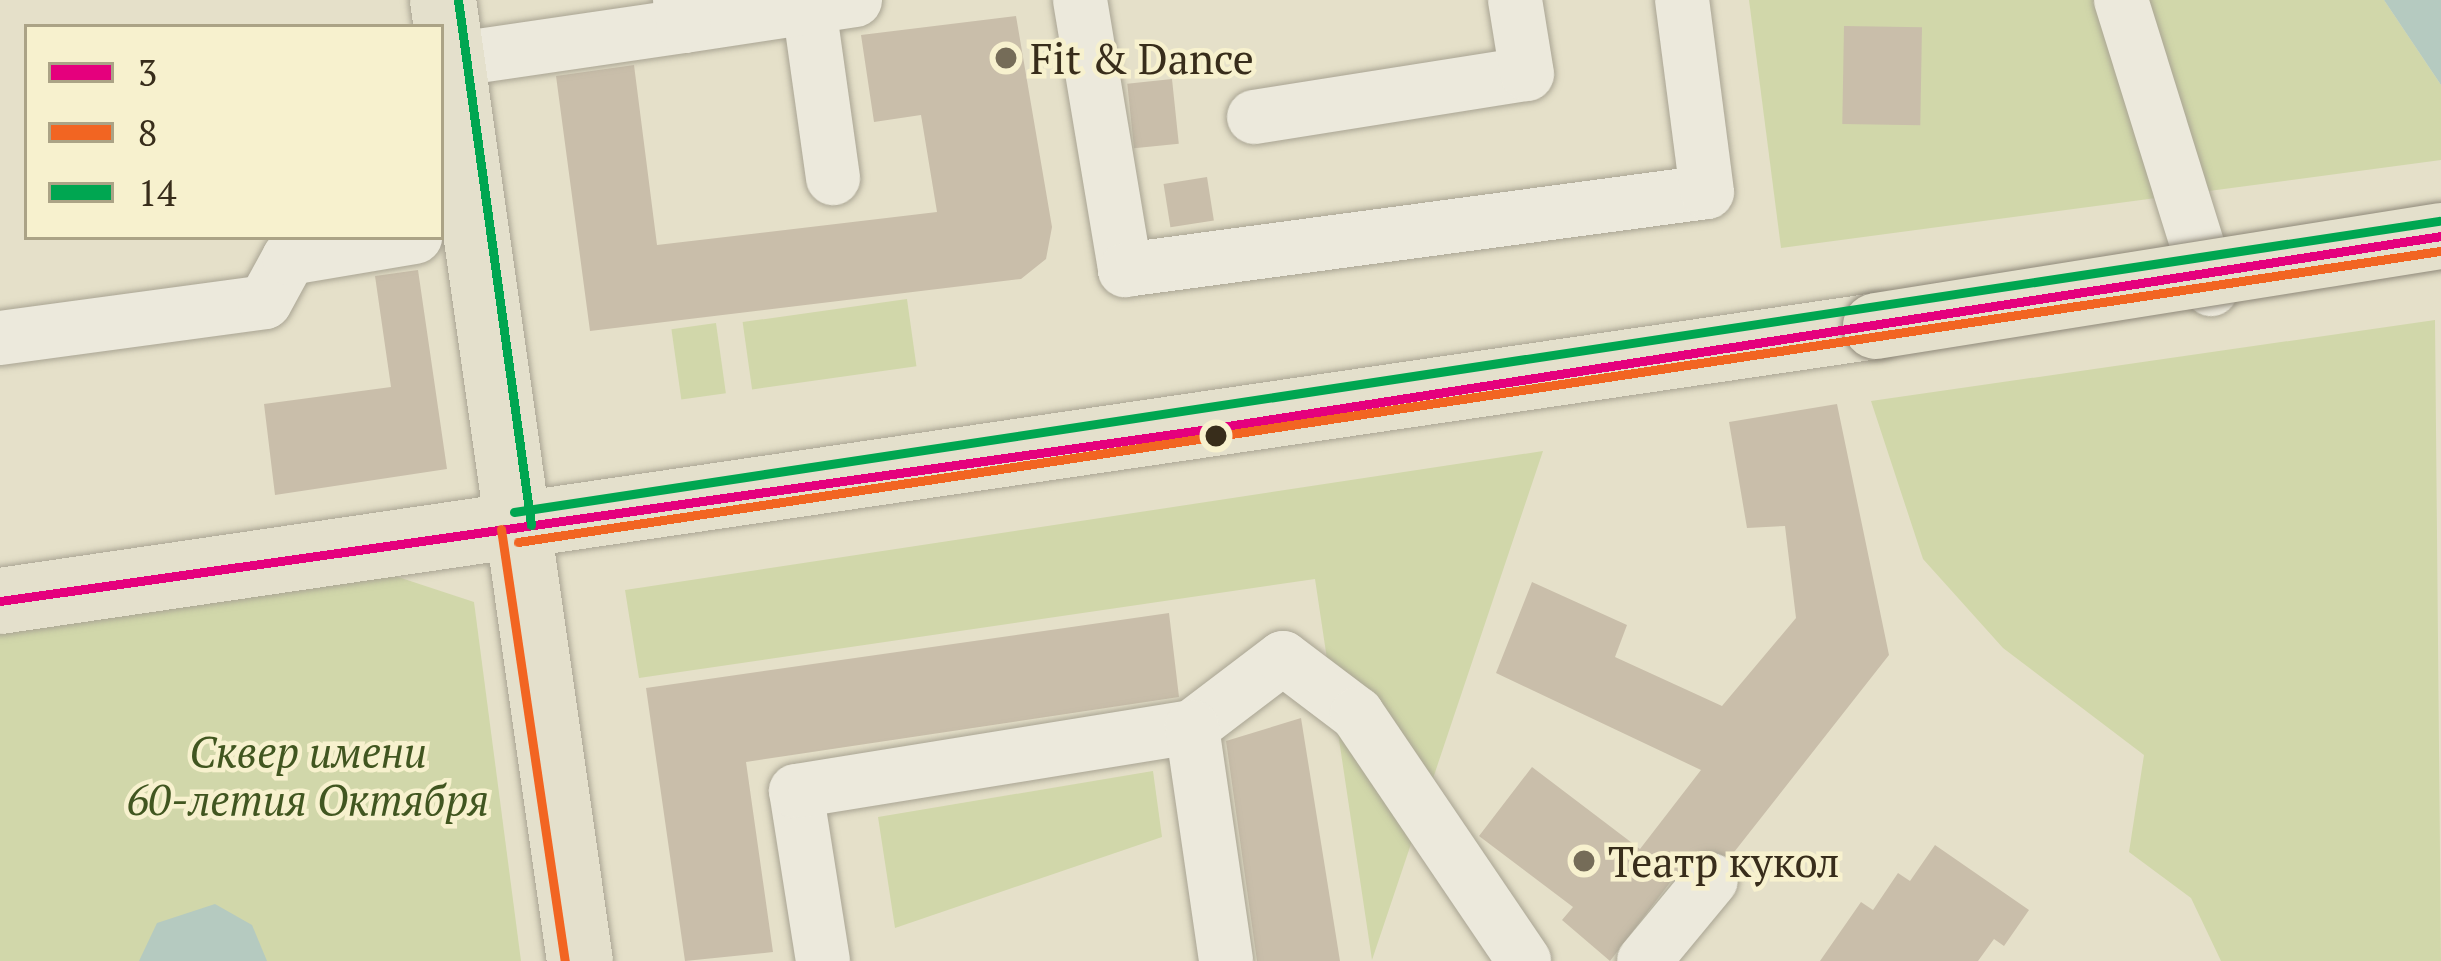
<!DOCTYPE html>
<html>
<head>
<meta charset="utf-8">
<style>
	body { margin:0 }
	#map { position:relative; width:2441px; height:961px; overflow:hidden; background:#e5e0c9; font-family:"PT Serif",serif }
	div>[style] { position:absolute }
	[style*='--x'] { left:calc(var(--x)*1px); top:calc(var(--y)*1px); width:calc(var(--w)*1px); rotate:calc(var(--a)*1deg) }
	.green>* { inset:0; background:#d1d7aa; transform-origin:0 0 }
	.water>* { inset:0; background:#b5cac0 }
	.building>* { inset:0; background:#c9beaa; transform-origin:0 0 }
	.roads { filter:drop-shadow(0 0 3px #a9a493) drop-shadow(0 0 3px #a9a493) }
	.minor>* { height:54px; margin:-27px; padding:0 27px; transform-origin:27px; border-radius:27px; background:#ece9dc }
	.major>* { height:66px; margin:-33px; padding:0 33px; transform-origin:33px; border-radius:33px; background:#e4e0cc }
	.bridges { filter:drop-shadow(0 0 3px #8f897a) drop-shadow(0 0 3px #8f897a) }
	.major-bridge>* { height:66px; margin:-33px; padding:0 33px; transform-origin:33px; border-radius:33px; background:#e4e0cc }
	.bus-1>* { height:9px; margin:-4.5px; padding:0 4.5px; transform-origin:4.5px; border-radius:4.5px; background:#e5007d }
	.bus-2>* { height:9px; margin:-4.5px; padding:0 4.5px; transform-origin:4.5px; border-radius:4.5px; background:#f26522 }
	.bus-3>* { height:9px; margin:-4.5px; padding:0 4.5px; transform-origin:4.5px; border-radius:4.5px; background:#00a651 }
	.dots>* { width:33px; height:33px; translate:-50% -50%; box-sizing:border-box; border:6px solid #f7f1ce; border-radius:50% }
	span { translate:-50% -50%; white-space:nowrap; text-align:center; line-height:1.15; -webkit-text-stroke:9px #f7f1ce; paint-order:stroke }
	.poi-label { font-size:42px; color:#382d1b }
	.left { translate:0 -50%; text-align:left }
	.park-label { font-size:42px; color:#415620; font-style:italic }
	.legend { position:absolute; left:24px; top:24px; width:420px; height:216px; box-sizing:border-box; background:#f7f1ce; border:3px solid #aba386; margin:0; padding:15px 21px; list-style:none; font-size:36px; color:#382d1b }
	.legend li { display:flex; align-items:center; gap:24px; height:60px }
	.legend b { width:60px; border:3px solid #aba386 }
</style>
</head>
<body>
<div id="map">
	<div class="green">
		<div style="clip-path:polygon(1749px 0,2384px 0,2441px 85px,2441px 160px,1781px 248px)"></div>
		<div style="left:907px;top:299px;width:68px;height:166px;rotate:82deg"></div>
		<div style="clip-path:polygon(2435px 320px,2441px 961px,2221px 961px,2191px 898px,2129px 852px,2144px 755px,2003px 648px,1923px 559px,1871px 401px)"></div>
		<div style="left:716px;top:323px;width:71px;height:45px;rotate:82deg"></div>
		<div style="clip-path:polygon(1543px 451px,1372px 960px,1315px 579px,639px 678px,625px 590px)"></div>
		<div style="clip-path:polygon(395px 576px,474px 602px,521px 961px,0 961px,0 632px)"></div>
		<div style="clip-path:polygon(1153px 771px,1162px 837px,895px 928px,878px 817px)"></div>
	</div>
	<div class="water">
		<div style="clip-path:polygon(2384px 0,2441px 0,2441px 85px)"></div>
		<div style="clip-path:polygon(215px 904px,252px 925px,267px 961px,139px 961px,157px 923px)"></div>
	</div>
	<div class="building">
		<div style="clip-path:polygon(1016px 16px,1052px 227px,1046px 259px,1021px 279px,590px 331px,556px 76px,634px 65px,657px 245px,937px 212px,921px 115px,874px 122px,861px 35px)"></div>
		<div style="left:1844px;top:26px;width:78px;height:98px;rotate:1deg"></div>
		<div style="left:1172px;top:79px;width:65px;height:45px;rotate:84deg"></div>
		<div style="left:1207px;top:177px;width:44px;height:44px;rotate:81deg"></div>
		<div style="clip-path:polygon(418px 270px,447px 469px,275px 495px,264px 404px,391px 387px,375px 276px)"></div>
		<div style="clip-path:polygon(1837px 404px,1889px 655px,1731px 856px,1688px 859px,1610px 961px,1562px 920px,1573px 907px,1479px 836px,1532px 767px,1640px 849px,1701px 770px,1496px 673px,1532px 582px,1627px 625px,1615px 657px,1722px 706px,1796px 618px,1785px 526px,1747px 528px,1729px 422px)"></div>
		<div style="clip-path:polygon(1169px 613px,1179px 697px,746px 762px,773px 952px,685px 961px,646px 688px)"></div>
		<div style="clip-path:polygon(1301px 718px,1340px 961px,1257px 961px,1226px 741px)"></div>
		<div style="clip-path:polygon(1935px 845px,2029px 910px,2004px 946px,1994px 939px,1978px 961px,1820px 961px,1861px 902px,1873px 910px,1898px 873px,1910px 881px)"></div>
	</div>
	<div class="roads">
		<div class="minor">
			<div style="--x:1080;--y:0;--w:274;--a:80.5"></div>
			<div style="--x:1125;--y:270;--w:587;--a:-7.63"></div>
			<div style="--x:1707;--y:192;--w:194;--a:-97.4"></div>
			<div style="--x:2121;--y:0;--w:303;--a:72.7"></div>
			<div style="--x:809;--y:7;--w:173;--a:82"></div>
			<div style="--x:684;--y:26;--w:173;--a:-8.6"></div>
			<div style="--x:451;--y:60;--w:235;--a:-8.3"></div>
			<div style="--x:684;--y:26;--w:26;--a:-99"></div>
			<div style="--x:1254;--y:117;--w:276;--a:-9"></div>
			<div style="--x:1527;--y:74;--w:75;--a:-99.2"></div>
			<div style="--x:0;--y:338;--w:267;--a:-7.7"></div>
			<div style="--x:265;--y:302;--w:50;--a:-61.4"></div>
			<div style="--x:289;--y:258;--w:128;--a:-9.5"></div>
			<div style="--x:1192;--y:727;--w:114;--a:-37.2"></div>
			<div style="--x:1283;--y:658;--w:93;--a:37.1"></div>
			<div style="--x:1357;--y:714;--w:298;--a:55.9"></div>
			<div style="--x:823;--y:961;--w:172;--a:-99"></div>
			<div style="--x:796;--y:791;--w:401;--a:-9.2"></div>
			<div style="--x:1192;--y:727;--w:236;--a:81.7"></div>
			<div style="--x:1644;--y:961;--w:105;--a:-50.4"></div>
		</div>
		<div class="major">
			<div style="--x:443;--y:0;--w:971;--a:81.89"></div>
			<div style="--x:0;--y:601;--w:1896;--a:-8.34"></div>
		</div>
	</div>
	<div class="bridges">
		<div class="major-bridge">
			<div style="--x:1876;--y:326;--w:572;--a:-9.05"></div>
		</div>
	</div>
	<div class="bus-1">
		<div style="--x:0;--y:601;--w:1227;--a:-8.1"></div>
		<div style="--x:1215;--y:428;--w:1241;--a:-8.9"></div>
	</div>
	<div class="bus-2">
		<div style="--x:501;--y:529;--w:437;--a:81.6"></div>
		<div style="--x:518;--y:542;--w:1945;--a:-8.61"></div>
	</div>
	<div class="bus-3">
		<div style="--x:458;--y:0;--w:530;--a:82.08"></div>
		<div style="--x:514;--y:512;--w:1947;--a:-8.6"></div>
	</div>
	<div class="dots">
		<div style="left:1006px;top:58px;background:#756c58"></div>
		<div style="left:1216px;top:436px;background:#382d1b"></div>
		<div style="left:1584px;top:861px;background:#756c58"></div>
	</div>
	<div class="poi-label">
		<span class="left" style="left:1030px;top:58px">Fit &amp; Dance</span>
		<span class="left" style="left:1608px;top:861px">Театр кукол</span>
	</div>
	<div class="park-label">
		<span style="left:308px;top:775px">Сквер имени<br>60-летия Октября</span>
	</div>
	<ul class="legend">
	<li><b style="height:15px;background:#e5007d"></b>3</li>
	<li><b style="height:15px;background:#f26522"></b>8</li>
	<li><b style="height:15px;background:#00a651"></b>14</li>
	</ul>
</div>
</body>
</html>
